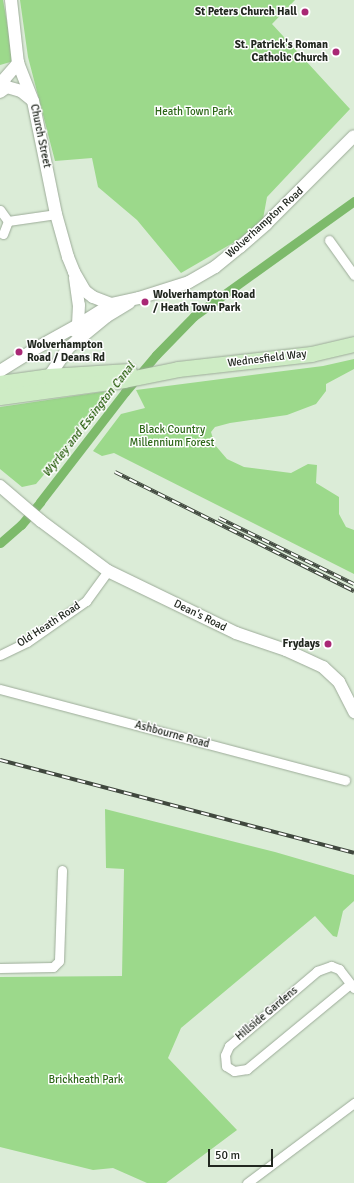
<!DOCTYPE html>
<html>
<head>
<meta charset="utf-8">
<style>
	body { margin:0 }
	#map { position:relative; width:354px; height:1183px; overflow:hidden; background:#dbecd7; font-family:Signika,sans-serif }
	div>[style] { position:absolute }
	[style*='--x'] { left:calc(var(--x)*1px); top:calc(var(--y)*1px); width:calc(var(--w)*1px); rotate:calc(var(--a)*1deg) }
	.green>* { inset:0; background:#9cd98b }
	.canal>* { height:9px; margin:-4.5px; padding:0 4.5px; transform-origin:4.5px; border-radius:4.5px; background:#7dba6b }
	.roads { filter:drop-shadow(0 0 1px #9cab98) drop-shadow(0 0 1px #9cab98) }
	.minor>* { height:9px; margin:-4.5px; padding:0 4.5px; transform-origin:4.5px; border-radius:4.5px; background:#fff }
	.tertiary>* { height:12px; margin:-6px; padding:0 6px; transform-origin:6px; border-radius:6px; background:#fff }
	.primary>* { height:15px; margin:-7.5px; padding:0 7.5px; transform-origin:7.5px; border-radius:7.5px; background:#ceecc5 }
	.rail>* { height:4px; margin-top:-2px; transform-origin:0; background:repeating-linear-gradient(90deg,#fff 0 8px,#40483e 0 16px); box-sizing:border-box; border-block:1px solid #40483e }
	.dots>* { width:11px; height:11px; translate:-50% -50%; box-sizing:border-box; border:2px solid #fff; border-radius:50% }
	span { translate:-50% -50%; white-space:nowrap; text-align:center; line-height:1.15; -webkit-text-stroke:3px #fff; paint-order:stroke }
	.poi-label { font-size:11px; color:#21271f; font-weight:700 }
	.right { translate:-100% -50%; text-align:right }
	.left { translate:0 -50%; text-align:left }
	.park-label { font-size:11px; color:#2d6718 }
	.street-label { font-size:11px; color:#21271f }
	.water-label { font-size:12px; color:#1d5701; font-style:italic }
	.scale { position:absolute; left:208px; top:1149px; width:65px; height:18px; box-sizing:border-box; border:2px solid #21271f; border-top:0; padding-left:5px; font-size:12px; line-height:14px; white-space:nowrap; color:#21271f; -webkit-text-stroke:3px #fff; paint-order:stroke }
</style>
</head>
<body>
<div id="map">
	<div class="green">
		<div style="clip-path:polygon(0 0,3px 0,14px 61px,0 65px)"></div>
		<div style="clip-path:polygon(20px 0,295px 0,272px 24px,350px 109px,267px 197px,263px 219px,238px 240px,181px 273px,137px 220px,98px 187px,92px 158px,55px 161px,28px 57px)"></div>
		<div style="clip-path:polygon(354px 359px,354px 369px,326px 384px,326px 391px,316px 404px,287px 415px,230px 423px,215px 427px,211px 432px,215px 445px,227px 459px,244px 467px,291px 473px,308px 464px,317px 465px,316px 483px,339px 497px,339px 514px,346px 527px,354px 530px,354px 574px,114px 453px,102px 456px,93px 451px,121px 414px,145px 408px,136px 390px,323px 366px)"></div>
		<div style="clip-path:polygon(108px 391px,75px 431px,71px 443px,36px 484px,22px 487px,0 469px,0 407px)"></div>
		<div style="clip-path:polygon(105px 809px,275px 852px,354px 875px,354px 901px,343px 911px,337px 937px,333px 936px,315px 916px,181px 1028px,168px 1058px,237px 1130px,166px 1183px,147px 1183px,113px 1168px,93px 1170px,0 1147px,0 977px,122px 976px,124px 869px,106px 868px)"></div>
	</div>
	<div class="canal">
		<div style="--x:0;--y:543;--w:28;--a:-41"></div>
		<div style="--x:21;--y:525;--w:30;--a:-50"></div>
		<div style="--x:40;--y:502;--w:139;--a:-52.3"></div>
		<div style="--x:125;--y:392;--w:48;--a:-50"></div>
		<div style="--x:156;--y:355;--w:54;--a:-45.7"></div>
		<div style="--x:194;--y:316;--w:197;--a:-35.7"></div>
	</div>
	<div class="roads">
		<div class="minor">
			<div style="--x:0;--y:210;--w:14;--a:54"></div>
			<div style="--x:8;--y:221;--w:14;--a:111"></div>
			<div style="--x:8;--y:221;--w:49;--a:-8.3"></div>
			<div style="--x:329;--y:240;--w:43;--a:54.5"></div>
			<div style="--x:0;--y:655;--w:30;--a:-26"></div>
			<div style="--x:27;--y:642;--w:72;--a:-34.8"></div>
			<div style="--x:86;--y:601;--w:37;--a:-54"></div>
			<div style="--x:0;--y:689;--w:357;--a:14.8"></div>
			<div style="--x:0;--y:968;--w:53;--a:-1.1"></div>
			<div style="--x:53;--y:967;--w:8;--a:-45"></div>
			<div style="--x:59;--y:961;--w:91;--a:-88.1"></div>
			<div style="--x:350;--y:984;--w:134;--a:140.5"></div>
			<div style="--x:247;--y:1069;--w:13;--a:171"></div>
			<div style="--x:234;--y:1071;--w:9;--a:-148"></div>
			<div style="--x:226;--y:1066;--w:11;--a:-95"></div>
			<div style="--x:225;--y:1055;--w:10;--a:-66"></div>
			<div style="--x:229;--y:1046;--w:116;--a:-40.4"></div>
			<div style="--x:317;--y:971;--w:15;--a:-20"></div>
			<div style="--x:331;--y:966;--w:9;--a:21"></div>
			<div style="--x:339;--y:969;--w:24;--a:52"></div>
			<div style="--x:247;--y:1183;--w:134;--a:-36.8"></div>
		</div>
		<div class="tertiary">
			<div style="--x:11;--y:0;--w:63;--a:83.7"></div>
			<div style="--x:18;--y:63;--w:41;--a:68.5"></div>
			<div style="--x:33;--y:101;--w:115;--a:78.5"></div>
			<div style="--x:56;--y:214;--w:45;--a:74.4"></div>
			<div style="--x:68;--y:257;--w:16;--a:68"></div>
			<div style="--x:74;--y:272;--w:22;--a:60"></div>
			<div style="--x:85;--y:291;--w:10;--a:37"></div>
			<div style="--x:93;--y:297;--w:19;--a:21"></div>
			<div style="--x:0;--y:84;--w:28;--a:-49"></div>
			<div style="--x:0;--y:92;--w:9;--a:-36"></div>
			<div style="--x:7;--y:87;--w:15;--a:16"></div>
			<div style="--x:21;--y:91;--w:14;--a:39"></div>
			<div style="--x:75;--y:278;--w:27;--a:82"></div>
			<div style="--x:79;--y:305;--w:20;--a:93"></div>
			<div style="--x:78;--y:325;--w:7;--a:117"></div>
			<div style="--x:0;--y:371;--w:39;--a:-32"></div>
			<div style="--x:33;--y:350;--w:51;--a:-29.1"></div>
			<div style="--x:78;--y:325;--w:39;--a:-32"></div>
			<div style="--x:111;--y:304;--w:29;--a:-12"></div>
			<div style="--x:139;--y:298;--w:52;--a:-17.7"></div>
			<div style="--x:189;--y:282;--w:30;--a:-30"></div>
			<div style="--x:215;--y:267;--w:32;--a:-39"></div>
			<div style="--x:240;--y:247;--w:35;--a:-41"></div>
			<div style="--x:266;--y:224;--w:124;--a:-45"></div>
			<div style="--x:46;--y:381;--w:40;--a:-56"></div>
			<div style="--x:68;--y:348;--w:50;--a:-39.4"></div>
			<div style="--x:107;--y:316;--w:26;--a:-31"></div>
			<div style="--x:0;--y:486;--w:54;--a:40.5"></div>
			<div style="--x:41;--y:521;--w:84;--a:36.7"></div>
			<div style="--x:108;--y:571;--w:142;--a:25.8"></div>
			<div style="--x:236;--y:633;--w:53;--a:18.8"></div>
			<div style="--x:286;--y:650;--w:41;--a:24.7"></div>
			<div style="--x:323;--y:667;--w:22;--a:43"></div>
			<div style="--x:339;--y:682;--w:34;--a:63"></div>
		</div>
		<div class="primary">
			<div style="--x:0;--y:383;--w:49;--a:-8.1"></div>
			<div style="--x:49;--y:376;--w:80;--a:-3.6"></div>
			<div style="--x:0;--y:397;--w:125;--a:-7.8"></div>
			<div style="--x:124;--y:380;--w:55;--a:-11.5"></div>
			<div style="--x:178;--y:369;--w:134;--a:-6.4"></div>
			<div style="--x:311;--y:354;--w:44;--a:-13.1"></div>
		</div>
	</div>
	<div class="rail">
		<div style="--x:115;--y:472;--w:267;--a:26.5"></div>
		<div style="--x:219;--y:518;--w:150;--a:26.1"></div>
		<div style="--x:0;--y:760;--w:366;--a:14.7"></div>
	</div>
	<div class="dots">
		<div style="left:305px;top:12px;background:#a92875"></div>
		<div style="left:336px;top:52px;background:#a92875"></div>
		<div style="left:145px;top:302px;background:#a92875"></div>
		<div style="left:19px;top:352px;background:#a92875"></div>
		<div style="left:328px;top:644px;background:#a92875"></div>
	</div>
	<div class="poi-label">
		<span class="right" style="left:297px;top:12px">St Peters Church Hall</span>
		<span class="right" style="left:328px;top:52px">St. Patrick's Roman<br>Catholic Church</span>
		<span class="left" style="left:153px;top:302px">Wolverhampton Road<br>/ Heath Town Park</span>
		<span class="left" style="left:27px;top:352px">Wolverhampton<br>Road / Deans Rd</span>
		<span class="right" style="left:320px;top:644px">Frydays</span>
	</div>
	<div class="park-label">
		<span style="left:194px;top:112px">Heath Town Park</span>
		<span style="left:172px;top:437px">Black Country<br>Millennium Forest</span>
		<span style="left:86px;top:1080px">Brickheath Park</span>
	</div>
	<div class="street-label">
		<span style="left:40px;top:136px;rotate:78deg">Church Street</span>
		<span style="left:265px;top:223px;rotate:-42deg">Wolverhampton Road</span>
		<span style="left:267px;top:359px;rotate:-7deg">Wednesfield Way</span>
		<span style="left:200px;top:616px;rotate:26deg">Dean's Road</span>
		<span style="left:49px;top:625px;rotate:-33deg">Old Heath Road</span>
		<span style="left:172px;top:735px;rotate:15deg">Ashbourne Road</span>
		<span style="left:267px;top:1014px;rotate:-40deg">Hillside Gardens</span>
	</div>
	<div class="water-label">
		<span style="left:89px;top:420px;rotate:-52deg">Wyrley and Essington Canal</span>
	</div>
	<div class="scale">50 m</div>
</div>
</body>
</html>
